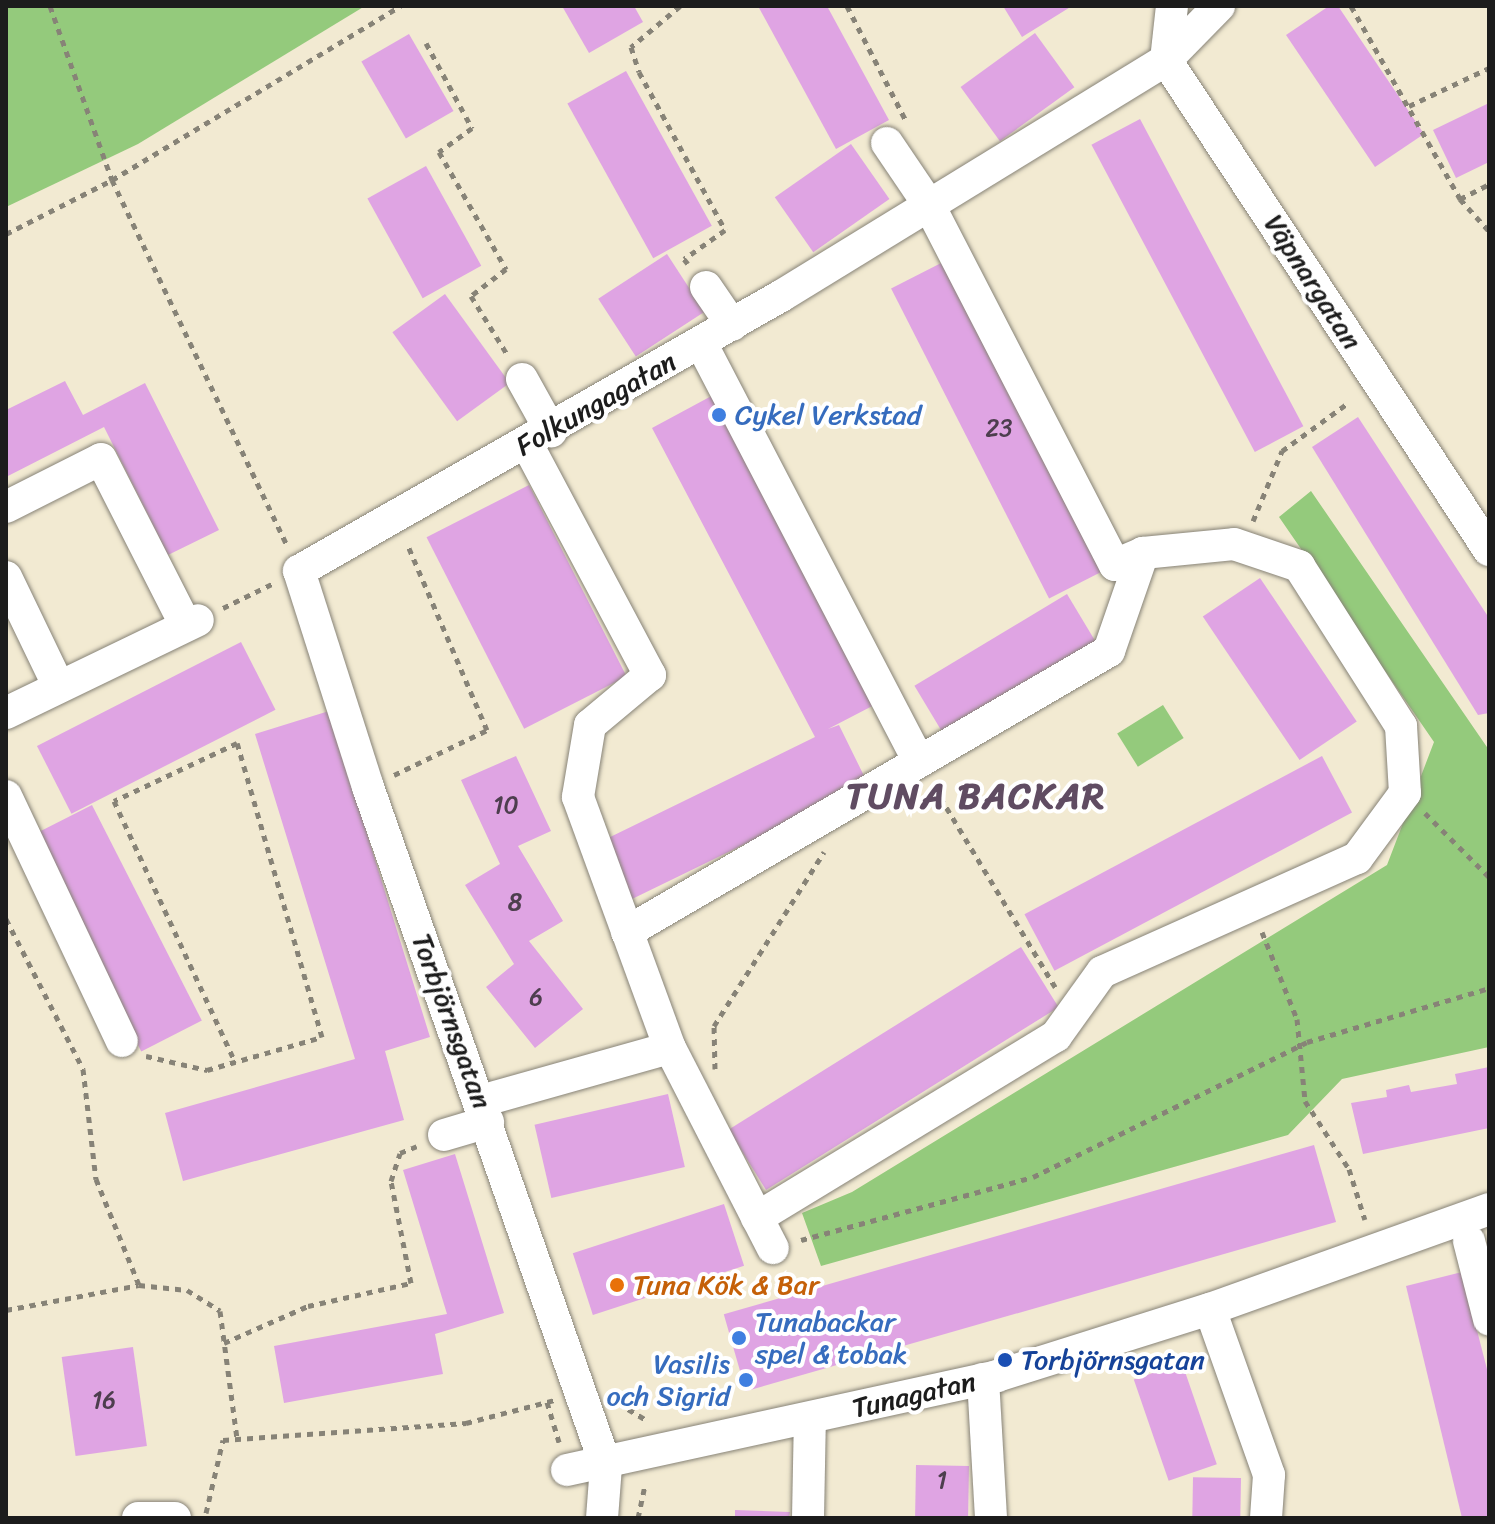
<!DOCTYPE html>
<html>
<head>
<meta charset="utf-8">
<style>
	body { margin:0 }
	#map { position:relative; width:1495px; height:1524px; overflow:hidden; background:#f2ead2; font-family:Sriracha,sans-serif }
	div>[style] { position:absolute }
	[style*='--x'] { left:calc(var(--x)*1px); top:calc(var(--y)*1px); width:calc(var(--w)*1px); rotate:calc(var(--a)*1deg) }
	.green>* { inset:0; background:#94ca7c; transform-origin:0 0 }
	.building>* { inset:0; background:#dfa4e3; transform-origin:0 0 }
	.path>* { height:5px; margin-top:-2.5px; transform-origin:0; background:repeating-linear-gradient(90deg,#878377 0 6px,transparent 0 12px) }
	.roads { filter:drop-shadow(0 0 2px #878377) drop-shadow(0 0 2px #878377) }
	.minor>* { height:32px; margin:-16px; padding:0 16px; transform-origin:16px; border-radius:16px; background:#fff }
	.dots>* { width:22px; height:22px; translate:-50% -50%; box-sizing:border-box; border:4px solid #fff; border-radius:50% }
	span { translate:-50% -50%; white-space:nowrap; text-align:center; line-height:1.15; -webkit-text-stroke:8px #fff; paint-order:stroke }
	.number-label { font-size:24px; color:#4d3e4e }
	.number-label span { -webkit-text-stroke-width:0 }
	.street-label { font-size:28px; color:#1c1c1c }
	.shop-label { font-size:28px; color:#366cbe }
	.left { translate:0 -50%; text-align:left }
	.right { translate:-100% -50%; text-align:right }
	.food-label { font-size:28px; color:#c56008 }
	.transit-label { font-size:28px; color:#164399 }
	.district-label { font-size:36px; color:#604c62; font-weight:700; letter-spacing:2px }
	.frame { position:absolute; inset:0; border:8px solid #1c1c1c; pointer-events:none }
</style>
</head>
<body>
<div id="map">
	<div class="green">
		<div style="clip-path:polygon(6px 6px,365px 6px,138px 144px,6px 207px)"></div>
		<div style="clip-path:polygon(1311px 491px,1489px 750px,1489px 1047px,1342px 1079px,1288px 1135px,821px 1266px,802px 1213px,852px 1192px,1387px 865px,1434px 742px,1279px 517px)"></div>
		<div style="left:1163px;top:705px;width:39px;height:54px;rotate:58deg"></div>
	</div>
	<div class="building">
		<div style="clip-path:polygon(562px 6px,634px 6px,643px 22px,589px 53px)"></div>
		<div style="clip-path:polygon(758px 6px,827px 6px,889px 120px,836px 149px)"></div>
		<div style="clip-path:polygon(1003px 6px,1072px 6px,1022px 37px)"></div>
		<div style="clip-path:polygon(1329px 6px,1338px 6px,1424px 134px,1375px 167px,1286px 35px)"></div>
		<div style="left:1035px;top:33px;width:67px;height:92px;rotate:54deg"></div>
		<div style="left:409px;top:34px;width:89px;height:55px;rotate:60deg"></div>
		<div style="left:626px;top:71px;width:177px;height:67px;rotate:61deg"></div>
		<div style="clip-path:polygon(1489px 103px,1489px 162px,1456px 178px,1433px 130px)"></div>
		<div style="left:1140px;top:119px;width:348px;height:55px;rotate:62deg"></div>
		<div style="left:851px;top:144px;width:67px;height:93px;rotate:55deg"></div>
		<div style="left:426px;top:166px;width:114px;height:67px;rotate:61deg"></div>
		<div style="left:667px;top:254px;width:69px;height:82px;rotate:57deg"></div>
		<div style="left:949px;top:259px;width:348px;height:65px;rotate:63deg"></div>
		<div style="left:445px;top:294px;width:110px;height:65px;rotate:54deg"></div>
		<div style="clip-path:polygon(65px 381px,83px 415px,145px 383px,219px 530px,168px 555px,104px 427px,6px 477px,6px 410px)"></div>
		<div style="clip-path:polygon(717px 393px,880px 702px,828px 729px,839px 725px,868px 784px,630px 900px,602px 841px,815px 737px,652px 428px)"></div>
		<div style="clip-path:polygon(1358px 417px,1489px 618px,1489px 713px,1478px 715px,1312px 447px)"></div>
		<div style="left:529px;top:485px;width:215px;height:115px;rotate:63deg"></div>
		<div style="left:1260px;top:578px;width:173px;height:69px;rotate:56deg"></div>
		<div style="left:1067px;top:594px;width:65px;height:178px;rotate:59deg"></div>
		<div style="left:241px;top:642px;width:76px;height:229px;rotate:63deg"></div>
		<div style="clip-path:polygon(329px 711px,430px 1037px,385px 1051px,404px 1120px,183px 1181px,165px 1113px,355px 1059px,255px 734px)"></div>
		<div style="clip-path:polygon(516px 756px,551px 831px,518px 846px,563px 921px,529px 941px,583px 1009px,535px 1048px,486px 987px,514px 964px,465px 885px,500px 864px,461px 780px)"></div>
		<div style="left:1322px;top:756px;width:64px;height:337px;rotate:62deg"></div>
		<div style="left:92px;top:805px;width:242px;height:68px;rotate:63deg"></div>
		<div style="left:1021px;top:947px;width:71px;height:345px;rotate:58deg"></div>
		<div style="clip-path:polygon(1489px 1067px,1489px 1128px,1363px 1154px,1351px 1103px,1387px 1097px,1386px 1090px,1409px 1085px,1411px 1092px,1457px 1084px,1455px 1074px)"></div>
		<div style="left:668px;top:1094px;width:75px;height:137px;rotate:77deg"></div>
		<div style="left:1314px;top:1145px;width:80px;height:614px;rotate:74deg"></div>
		<div style="clip-path:polygon(455px 1154px,504px 1313px,435px 1334px,443px 1374px,284px 1403px,274px 1346px,447px 1314px,403px 1170px)"></div>
		<div style="left:724px;top:1204px;width:65px;height:159px;rotate:72deg"></div>
		<div style="clip-path:polygon(1462px 1272px,1489px 1377px,1489px 1518px,1462px 1518px,1406px 1286px)"></div>
		<div style="left:133px;top:1347px;width:100px;height:72px;rotate:82deg"></div>
		<div style="left:1182px;top:1363px;width:107px;height:51px;rotate:71deg"></div>
		<div style="left:916px;top:1465px;width:53px;height:53px;rotate:1deg"></div>
		<div style="left:1241px;top:1478px;width:40px;height:48px;rotate:91deg"></div>
		<div style="clip-path:polygon(735px 1510px,790px 1512px,789px 1518px,735px 1518px)"></div>
	</div>
	<div class="path">
		<div style="--x:50;--y:6;--w:185;--a:70.4"></div>
		<div style="--x:112;--y:180;--w:406;--a:64.4"></div>
		<div style="--x:680;--y:6;--w:64;--a:140.1"></div>
		<div style="--x:631;--y:47;--w:26;--a:72"></div>
		<div style="--x:639;--y:72;--w:180;--a:61.4"></div>
		<div style="--x:725;--y:230;--w:50;--a:144.7"></div>
		<div style="--x:684;--y:259;--w:6;--a:51"></div>
		<div style="--x:847;--y:6;--w:129;--a:62.8"></div>
		<div style="--x:1351;--y:6;--w:222;--a:60.5"></div>
		<div style="--x:1460;--y:199;--w:43;--a:47.8"></div>
		<div style="--x:426;--y:43;--w:97;--a:61.6"></div>
		<div style="--x:472;--y:128;--w:41;--a:144"></div>
		<div style="--x:439;--y:152;--w:135;--a:60.2"></div>
		<div style="--x:506;--y:269;--w:44;--a:142.4"></div>
		<div style="--x:471;--y:296;--w:68;--a:58.2"></div>
		<div style="--x:1409;--y:106;--w:89;--a:-25.4"></div>
		<div style="--x:1460;--y:199;--w:33;--a:-27"></div>
		<div style="--x:6;--y:234;--w:119;--a:-27"></div>
		<div style="--x:112;--y:180;--w:337;--a:-31.1"></div>
		<div style="--x:1253;--y:521;--w:76;--a:-67.5"></div>
		<div style="--x:1282;--y:451;--w:82;--a:-36"></div>
		<div style="--x:223;--y:608;--w:55;--a:-26.1"></div>
		<div style="--x:394;--y:775;--w:103;--a:-25.8"></div>
		<div style="--x:487;--y:730;--w:203;--a:-113.2"></div>
		<div style="--x:934;--y:787;--w:234;--a:58.8"></div>
		<div style="--x:1425;--y:813;--w:91;--a:45"></div>
		<div style="--x:6;--y:919;--w:169;--a:62.8"></div>
		<div style="--x:83;--y:1069;--w:111;--a:83.3"></div>
		<div style="--x:96;--y:1179;--w:114;--a:67.9"></div>
		<div style="--x:1262;--y:932;--w:94;--a:68.1"></div>
		<div style="--x:1297;--y:1019;--w:82;--a:84.4"></div>
		<div style="--x:1305;--y:1101;--w:81;--a:57.1"></div>
		<div style="--x:1349;--y:1169;--w:53;--a:72.6"></div>
		<div style="--x:146;--y:1056;--w:63;--a:12.9"></div>
		<div style="--x:207;--y:1070;--w:120;--a:-16"></div>
		<div style="--x:322;--y:1037;--w:306;--a:-106.1"></div>
		<div style="--x:237;--y:743;--w:136;--a:154.8"></div>
		<div style="--x:114;--y:801;--w:288;--a:65.1"></div>
		<div style="--x:715;--y:1069;--w:43;--a:-91.3"></div>
		<div style="--x:714;--y:1026;--w:206;--a:-57.7"></div>
		<div style="--x:801;--y:1240;--w:240;--a:-15.2"></div>
		<div style="--x:1033;--y:1177;--w:305;--a:-26.2"></div>
		<div style="--x:1307;--y:1042;--w:190;--a:-16.5"></div>
		<div style="--x:6;--y:1310;--w:135;--a:-10.6"></div>
		<div style="--x:139;--y:1285;--w:48;--a:5.9"></div>
		<div style="--x:187;--y:1290;--w:39;--a:32"></div>
		<div style="--x:220;--y:1311;--w:129;--a:82.4"></div>
		<div style="--x:224;--y:1343;--w:92;--a:-23.8"></div>
		<div style="--x:308;--y:1306;--w:106;--a:-12.6"></div>
		<div style="--x:411;--y:1283;--w:104;--a:-101.1"></div>
		<div style="--x:391;--y:1181;--w:29;--a:-72"></div>
		<div style="--x:400;--y:1153;--w:18;--a:-22"></div>
		<div style="--x:547;--y:1402;--w:42;--a:73.3"></div>
		<div style="--x:618;--y:1403;--w:33;--a:31"></div>
		<div style="--x:206;--y:1513;--w:75;--a:-76.9"></div>
		<div style="--x:223;--y:1440;--w:244;--a:-4"></div>
		<div style="--x:466;--y:1423;--w:91;--a:-14.6"></div>
		<div style="--x:638;--y:1518;--w:34;--a:-78"></div>
	</div>
	<div class="roads">
		<div class="minor">
			<div style="--x:1172;--y:6;--w:54;--a:96.3"></div>
			<div style="--x:1166;--y:60;--w:587;--a:56.61"></div>
			<div style="--x:887;--y:143;--w:75;--a:55.9"></div>
			<div style="--x:929;--y:205;--w:405;--a:62.7"></div>
			<div style="--x:1115;--y:565;--w:30;--a:-23"></div>
			<div style="--x:706;--y:287;--w:46;--a:55.6"></div>
			<div style="--x:701;--y:343;--w:472;--a:62.5"></div>
			<div style="--x:522;--y:379;--w:60;--a:60.9"></div>
			<div style="--x:527;--y:444;--w:262;--a:62"></div>
			<div style="--x:650;--y:675;--w:78;--a:140.2"></div>
			<div style="--x:590;--y:725;--w:73;--a:99.5"></div>
			<div style="--x:578;--y:797;--w:267;--a:69.9"></div>
			<div style="--x:6;--y:507;--w:106;--a:-26.8"></div>
			<div style="--x:101;--y:459;--w:187;--a:63"></div>
			<div style="--x:6;--y:577;--w:122;--a:64.3"></div>
			<div style="--x:6;--y:713;--w:213;--a:-25.8"></div>
			<div style="--x:6;--y:796;--w:271;--a:64.7"></div>
			<div style="--x:627;--y:932;--w:558;--a:-30.24"></div>
			<div style="--x:1109;--y:651;--w:104;--a:-70.9"></div>
			<div style="--x:1143;--y:553;--w:91;--a:-5.6"></div>
			<div style="--x:1234;--y:544;--w:69;--a:18.7"></div>
			<div style="--x:1299;--y:566;--w:190;--a:57.5"></div>
			<div style="--x:1401;--y:726;--w:67;--a:86.6"></div>
			<div style="--x:1405;--y:793;--w:81;--a:126.4"></div>
			<div style="--x:1357;--y:858;--w:279;--a:155.9"></div>
			<div style="--x:1102;--y:972;--w:79;--a:125.7"></div>
			<div style="--x:1056;--y:1036;--w:350;--a:148.7"></div>
			<div style="--x:481;--y:1101;--w:196;--a:-15.7"></div>
			<div style="--x:670;--y:1048;--w:225;--a:62.8"></div>
			<div style="--x:444;--y:1135;--w:46;--a:-16.5"></div>
			<div style="--x:1469;--y:1241;--w:81;--a:75.6"></div>
			<div style="--x:1210;--y:1309;--w:176;--a:70.4"></div>
			<div style="--x:1269;--y:1475;--w:43;--a:94"></div>
			<div style="--x:983;--y:1379;--w:139;--a:86.7"></div>
			<div style="--x:567;--y:1470;--w:440;--a:-12.3"></div>
			<div style="--x:997;--y:1376;--w:223;--a:-17.5"></div>
			<div style="--x:1210;--y:1309;--w:296;--a:-19.7"></div>
			<div style="--x:138;--y:1518;--w:37;--a:0"></div>
			<div style="--x:602;--y:1518;--w:52;--a:-85.6"></div>
			<div style="--x:606;--y:1466;--w:720;--a:-109.32"></div>
			<div style="--x:368;--y:787;--w:227;--a:-107.7"></div>
			<div style="--x:299;--y:571;--w:555;--a:-29.71"></div>
			<div style="--x:781;--y:296;--w:452;--a:-31.5"></div>
			<div style="--x:1166;--y:60;--w:76;--a:-45.5"></div>
			<div style="--x:808;--y:1518;--w:100;--a:-88.9"></div>
		</div>
	</div>
	<div class="dots">
		<div style="left:719px;top:415px;background:#3f7fe0"></div>
		<div style="left:617px;top:1285px;background:#e8710a"></div>
		<div style="left:739px;top:1338px;background:#3f7fe0"></div>
		<div style="left:1005px;top:1360px;background:#1a4fb4"></div>
		<div style="left:746px;top:1380px;background:#3f7fe0"></div>
	</div>
	<div class="number-label">
		<span style="left:999px;top:429px">23</span>
		<span style="left:506px;top:806px">10</span>
		<span style="left:515px;top:903px">8</span>
		<span style="left:536px;top:998px">6</span>
		<span style="left:104px;top:1401px">16</span>
		<span style="left:942px;top:1481px">1</span>
	</div>
	<div class="street-label">
		<span style="left:1313px;top:282px;rotate:57deg">Väpnargatan</span>
		<span style="left:596px;top:404px;rotate:-30deg">Folkungagatan</span>
		<span style="left:452px;top:1021px;rotate:70deg">Torbjörnsgatan</span>
		<span style="left:914px;top:1395px;rotate:-13deg">Tunagatan</span>
	</div>
	<div class="shop-label">
		<span class="left" style="left:735px;top:415px">Cykel Verkstad</span>
		<span class="left" style="left:755px;top:1338px">Tunabackar<br>spel &amp; tobak</span>
		<span class="right" style="left:730px;top:1380px">Vasilis<br>och Sigrid</span>
	</div>
	<div class="food-label">
		<span class="left" style="left:633px;top:1285px">Tuna Kök &amp; Bar</span>
	</div>
	<div class="transit-label">
		<span class="left" style="left:1021px;top:1360px">Torbjörnsgatan</span>
	</div>
	<div class="district-label">
		<span style="left:976px;top:797px">TUNA BACKAR</span>
	</div>
	<div class="frame"></div>
</div>
</body>
</html>
